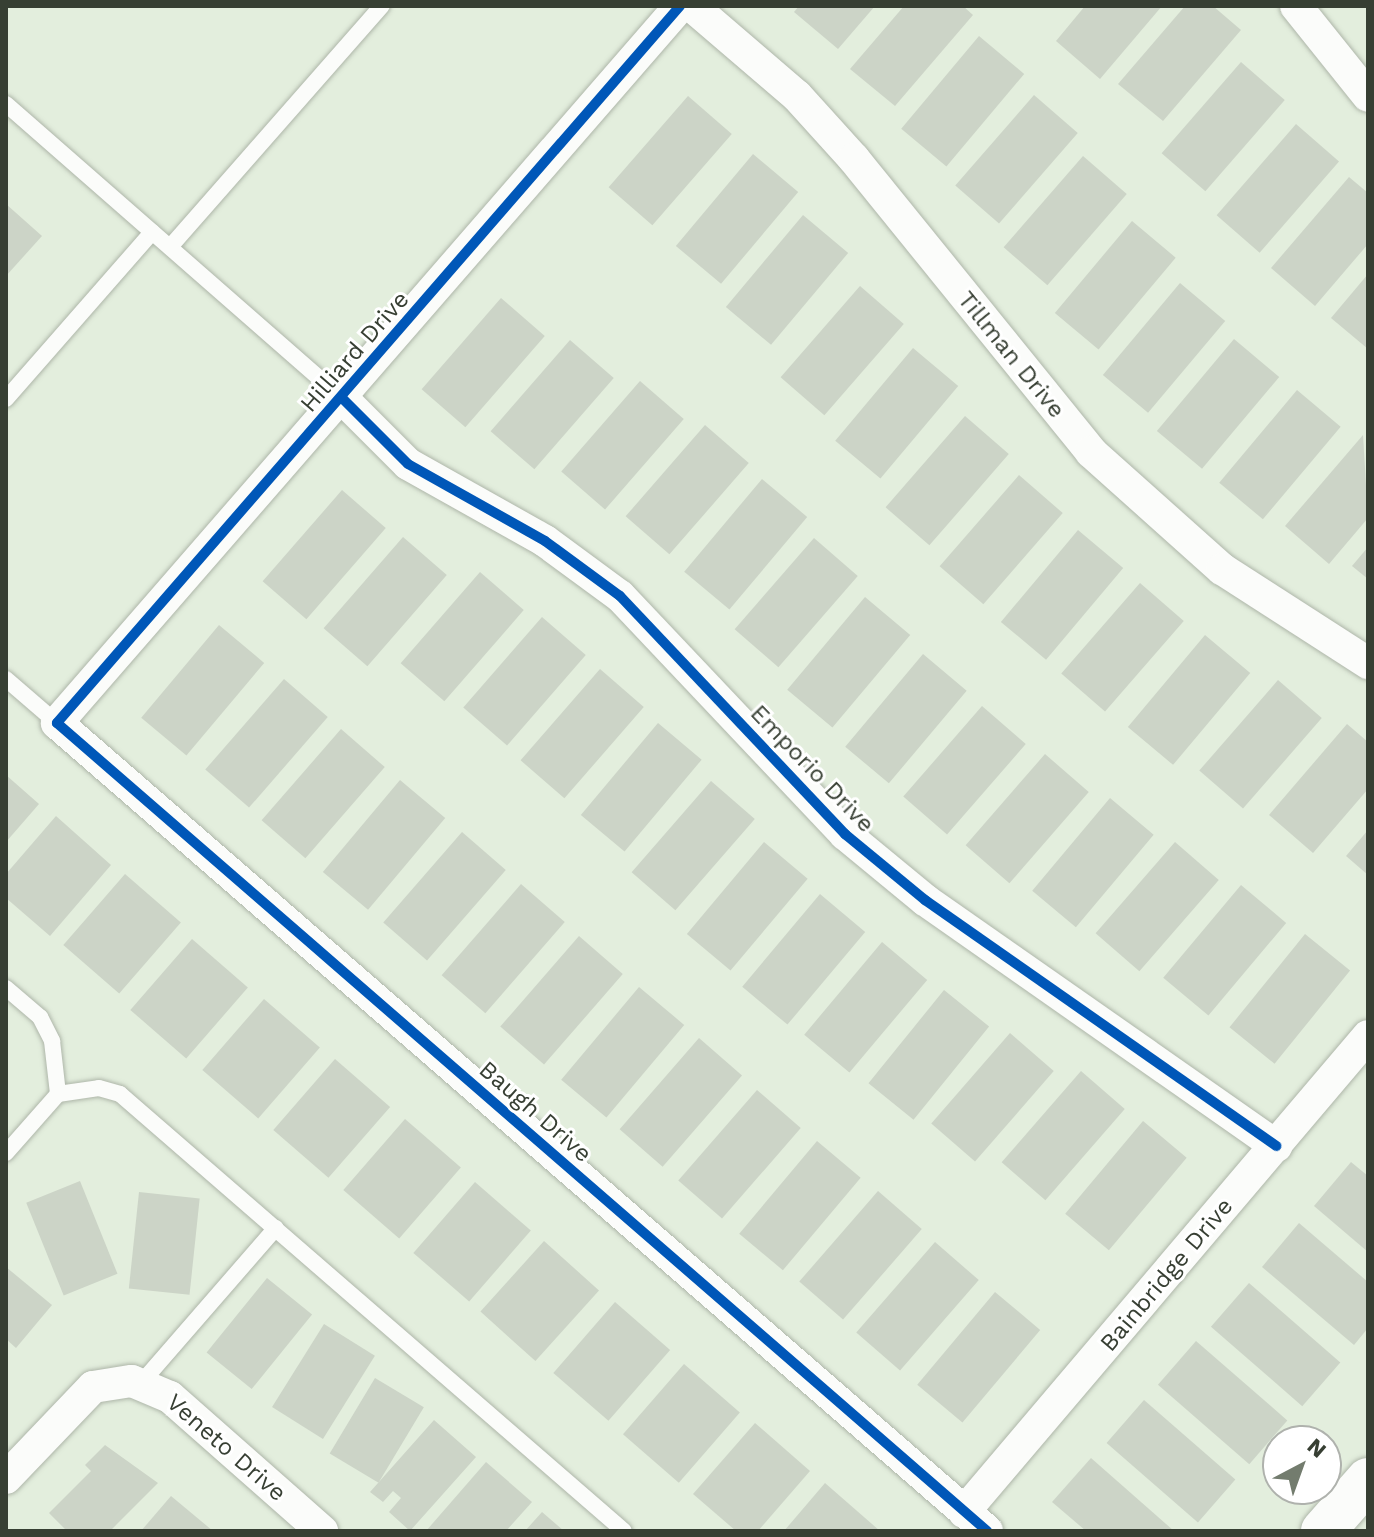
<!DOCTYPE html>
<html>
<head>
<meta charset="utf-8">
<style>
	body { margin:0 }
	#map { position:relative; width:1374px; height:1537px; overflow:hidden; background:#e3eedd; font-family:"Work Sans",sans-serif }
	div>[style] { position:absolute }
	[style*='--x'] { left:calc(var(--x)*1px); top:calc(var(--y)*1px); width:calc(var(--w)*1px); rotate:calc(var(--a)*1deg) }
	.building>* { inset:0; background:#ccd4c7; transform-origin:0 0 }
	.roads { filter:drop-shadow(0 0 2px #aeb6a9) drop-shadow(0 0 2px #aeb6a9) }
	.lane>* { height:16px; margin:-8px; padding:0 8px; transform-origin:8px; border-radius:8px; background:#fbfcfa }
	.street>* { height:32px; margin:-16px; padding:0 16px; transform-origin:16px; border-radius:16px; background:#fbfcfa }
	.secondary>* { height:44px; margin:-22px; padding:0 22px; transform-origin:22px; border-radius:22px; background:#fbfcfa }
	.cycleway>* { height:10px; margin:-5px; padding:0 5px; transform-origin:5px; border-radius:5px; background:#0057b8 }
	span { translate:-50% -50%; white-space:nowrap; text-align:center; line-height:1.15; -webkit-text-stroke:6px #fff; paint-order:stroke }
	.street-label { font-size:24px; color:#373f33 }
	.frame { position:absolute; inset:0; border:8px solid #373f33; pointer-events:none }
	.north { position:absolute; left:1262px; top:1425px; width:80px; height:80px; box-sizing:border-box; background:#fff; border:2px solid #afb2ad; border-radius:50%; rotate:41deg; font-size:22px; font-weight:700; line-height:32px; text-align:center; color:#373f33 }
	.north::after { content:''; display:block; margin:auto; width:28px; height:36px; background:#737c6e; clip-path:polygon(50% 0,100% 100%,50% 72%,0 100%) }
</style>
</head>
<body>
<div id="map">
	<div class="building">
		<div style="clip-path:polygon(799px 6px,875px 6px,838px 49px,794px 12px)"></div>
		<div style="clip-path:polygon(904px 6px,963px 6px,973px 15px,895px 106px,850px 69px)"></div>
		<div style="clip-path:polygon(1085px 6px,1162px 6px,1100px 79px,1056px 41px)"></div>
		<div style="clip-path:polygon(1185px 6px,1213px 6px,1241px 30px,1163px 121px,1118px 84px)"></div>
		<div style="left:979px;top:36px;width:59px;height:121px;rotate:40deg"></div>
		<div style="left:1241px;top:62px;width:58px;height:121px;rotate:41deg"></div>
		<div style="left:1034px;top:95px;width:58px;height:120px;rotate:41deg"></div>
		<div style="left:688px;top:96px;width:58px;height:121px;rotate:41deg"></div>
		<div style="left:1296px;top:124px;width:57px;height:121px;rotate:41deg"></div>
		<div style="left:753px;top:154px;width:59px;height:120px;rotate:40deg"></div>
		<div style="left:1083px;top:156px;width:58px;height:121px;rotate:41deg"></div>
		<div style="clip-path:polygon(1349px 177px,1368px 193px,1368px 244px,1315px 306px,1271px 268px)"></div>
		<div style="clip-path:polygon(6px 204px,42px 236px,6px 276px)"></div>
		<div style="left:803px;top:215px;width:59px;height:120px;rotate:40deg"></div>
		<div style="left:1132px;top:221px;width:57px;height:120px;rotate:40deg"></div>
		<div style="clip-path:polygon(1368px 274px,1368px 349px,1331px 318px)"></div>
		<div style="left:1180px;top:283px;width:59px;height:120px;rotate:40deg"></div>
		<div style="left:860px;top:286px;width:58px;height:121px;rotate:41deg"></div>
		<div style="left:501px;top:298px;width:58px;height:121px;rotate:41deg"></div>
		<div style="left:1234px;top:339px;width:59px;height:120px;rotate:40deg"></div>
		<div style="left:570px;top:340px;width:58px;height:121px;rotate:41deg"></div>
		<div style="left:913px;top:348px;width:59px;height:121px;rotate:40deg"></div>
		<div style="left:640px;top:381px;width:58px;height:120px;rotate:41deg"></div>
		<div style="left:1297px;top:390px;width:57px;height:121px;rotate:40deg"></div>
		<div style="left:965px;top:416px;width:58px;height:121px;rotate:41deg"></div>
		<div style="left:705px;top:425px;width:58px;height:121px;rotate:41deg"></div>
		<div style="clip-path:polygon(1363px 435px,1368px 518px,1329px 564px,1285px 526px)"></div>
		<div style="left:1019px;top:475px;width:58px;height:121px;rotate:41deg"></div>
		<div style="left:762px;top:479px;width:59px;height:121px;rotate:40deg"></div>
		<div style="left:342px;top:490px;width:58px;height:121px;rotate:41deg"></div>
		<div style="left:1078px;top:530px;width:59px;height:120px;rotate:40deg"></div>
		<div style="left:403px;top:537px;width:58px;height:121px;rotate:41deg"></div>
		<div style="left:814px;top:538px;width:58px;height:121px;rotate:41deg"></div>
		<div style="clip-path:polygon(1368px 547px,1368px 579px,1352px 566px)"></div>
		<div style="left:480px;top:572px;width:58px;height:121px;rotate:41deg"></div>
		<div style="left:1140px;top:583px;width:58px;height:120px;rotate:41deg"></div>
		<div style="left:865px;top:597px;width:59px;height:121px;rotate:40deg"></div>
		<div style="left:542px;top:617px;width:58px;height:120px;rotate:41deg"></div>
		<div style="left:219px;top:625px;width:59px;height:121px;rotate:40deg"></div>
		<div style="left:1205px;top:635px;width:59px;height:120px;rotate:40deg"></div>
		<div style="left:923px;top:654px;width:57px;height:121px;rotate:40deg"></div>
		<div style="left:600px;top:669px;width:58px;height:121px;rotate:41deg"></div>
		<div style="left:284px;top:679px;width:58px;height:120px;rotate:41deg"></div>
		<div style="left:1278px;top:680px;width:58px;height:120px;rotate:41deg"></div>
		<div style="left:982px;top:706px;width:58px;height:120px;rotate:41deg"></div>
		<div style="left:658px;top:723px;width:57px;height:120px;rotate:40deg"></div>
		<div style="clip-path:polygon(1347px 724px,1368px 742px,1368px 789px,1313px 853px,1269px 815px)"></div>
		<div style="left:341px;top:729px;width:58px;height:121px;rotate:41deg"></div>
		<div style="left:1045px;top:754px;width:58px;height:121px;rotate:41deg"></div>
		<div style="clip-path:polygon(6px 775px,39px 804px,6px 842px)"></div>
		<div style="left:400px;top:780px;width:59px;height:120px;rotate:40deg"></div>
		<div style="left:711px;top:781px;width:58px;height:121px;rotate:41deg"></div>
		<div style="left:1110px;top:798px;width:57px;height:121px;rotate:40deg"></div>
		<div style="clip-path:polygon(56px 816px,111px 865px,50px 936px,6px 898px,6px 874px)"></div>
		<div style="clip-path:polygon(1368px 830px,1368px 875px,1346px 856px)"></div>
		<div style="left:462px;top:832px;width:58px;height:120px;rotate:41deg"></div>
		<div style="left:764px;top:842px;width:57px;height:120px;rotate:40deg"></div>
		<div style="left:1175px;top:842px;width:58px;height:121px;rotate:41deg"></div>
		<div style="left:125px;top:874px;width:74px;height:94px;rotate:41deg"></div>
		<div style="left:521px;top:884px;width:58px;height:121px;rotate:41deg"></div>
		<div style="left:1241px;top:885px;width:59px;height:121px;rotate:40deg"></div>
		<div style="left:820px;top:894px;width:59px;height:121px;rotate:40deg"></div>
		<div style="left:1305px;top:934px;width:58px;height:120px;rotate:39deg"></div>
		<div style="left:579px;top:936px;width:58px;height:120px;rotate:41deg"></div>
		<div style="left:192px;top:939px;width:74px;height:94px;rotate:41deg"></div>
		<div style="left:882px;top:942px;width:59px;height:121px;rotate:40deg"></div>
		<div style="left:639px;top:987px;width:59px;height:121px;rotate:40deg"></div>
		<div style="left:944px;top:990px;width:58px;height:120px;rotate:39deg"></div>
		<div style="left:264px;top:999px;width:74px;height:94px;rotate:41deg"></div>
		<div style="left:1010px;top:1033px;width:58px;height:120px;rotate:41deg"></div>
		<div style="left:699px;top:1038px;width:57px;height:121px;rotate:41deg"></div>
		<div style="left:335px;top:1059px;width:73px;height:94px;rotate:41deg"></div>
		<div style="left:1081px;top:1071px;width:58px;height:121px;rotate:41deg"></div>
		<div style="left:757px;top:1090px;width:58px;height:120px;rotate:41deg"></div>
		<div style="left:405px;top:1119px;width:74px;height:94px;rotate:41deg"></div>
		<div style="left:1143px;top:1121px;width:57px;height:121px;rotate:40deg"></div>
		<div style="left:817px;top:1141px;width:57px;height:121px;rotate:40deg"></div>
		<div style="clip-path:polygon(1351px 1162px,1368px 1176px,1368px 1252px,1314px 1206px)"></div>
		<div style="left:80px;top:1181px;width:100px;height:58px;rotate:68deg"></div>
		<div style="left:475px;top:1182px;width:74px;height:94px;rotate:41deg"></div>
		<div style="left:878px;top:1191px;width:58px;height:120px;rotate:41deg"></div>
		<div style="left:139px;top:1192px;width:61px;height:97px;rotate:6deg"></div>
		<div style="clip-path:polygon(1299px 1223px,1368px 1282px,1368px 1328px,1354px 1345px,1262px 1267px)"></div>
		<div style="left:544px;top:1241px;width:74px;height:95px;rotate:42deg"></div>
		<div style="left:935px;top:1242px;width:58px;height:120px;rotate:41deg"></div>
		<div style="clip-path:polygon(6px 1267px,52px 1305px,16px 1348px,6px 1339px)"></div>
		<div style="left:267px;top:1278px;width:58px;height:96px;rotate:39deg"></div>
		<div style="left:1249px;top:1283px;width:121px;height:58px;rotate:41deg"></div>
		<div style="left:995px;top:1292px;width:59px;height:121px;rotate:40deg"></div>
		<div style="left:615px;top:1302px;width:73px;height:94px;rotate:41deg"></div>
		<div style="left:324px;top:1324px;width:60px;height:98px;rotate:32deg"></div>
		<div style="left:1196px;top:1341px;width:121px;height:58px;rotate:41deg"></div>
		<div style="left:684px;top:1364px;width:74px;height:93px;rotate:41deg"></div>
		<div style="left:375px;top:1378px;width:57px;height:88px;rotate:31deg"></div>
		<div style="left:1144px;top:1400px;width:121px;height:57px;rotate:41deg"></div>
		<div style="clip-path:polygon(434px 1420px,476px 1457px,410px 1531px,389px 1512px,401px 1498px,393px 1491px,383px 1502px,370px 1492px)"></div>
		<div style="clip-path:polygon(755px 1423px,810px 1471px,758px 1531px,736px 1531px,693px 1494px)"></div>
		<div style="clip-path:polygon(105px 1445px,158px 1483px,110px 1531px,67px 1531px,49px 1513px,91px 1471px,85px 1465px)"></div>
		<div style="clip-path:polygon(1091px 1458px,1174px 1531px,1086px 1531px,1052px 1502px)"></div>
		<div style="clip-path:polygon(486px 1462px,532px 1502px,506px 1531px,426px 1531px)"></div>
		<div style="clip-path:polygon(825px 1483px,880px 1531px,784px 1531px)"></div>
		<div style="clip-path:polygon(171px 1496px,213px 1531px,141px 1531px)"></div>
		<div style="clip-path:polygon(542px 1512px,564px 1531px,525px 1531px)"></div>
	</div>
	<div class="roads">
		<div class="lane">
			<div style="--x:6;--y:104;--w:446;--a:41.2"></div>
			<div style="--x:170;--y:247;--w:321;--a:-48.7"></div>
			<div style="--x:6;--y:399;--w:222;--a:-48.8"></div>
			<div style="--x:6;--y:679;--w:67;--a:40.8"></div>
			<div style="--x:6;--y:988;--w:45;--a:40.5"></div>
			<div style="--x:40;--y:1017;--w:27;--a:63"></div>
			<div style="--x:52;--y:1041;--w:53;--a:83.5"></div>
			<div style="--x:6;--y:1153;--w:79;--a:-48.6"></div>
			<div style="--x:58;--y:1094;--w:41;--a:-8.3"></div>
			<div style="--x:99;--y:1088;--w:22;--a:16"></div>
			<div style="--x:120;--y:1094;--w:667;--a:40.93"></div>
			<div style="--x:142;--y:1382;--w:204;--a:-49"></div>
		</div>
		<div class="street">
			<div style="--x:680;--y:6;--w:950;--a:130.99"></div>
			<div style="--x:57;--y:723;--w:1232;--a:40.98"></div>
			<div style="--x:692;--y:6;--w:138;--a:40.6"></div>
			<div style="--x:797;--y:96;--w:85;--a:47.9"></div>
			<div style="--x:854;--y:159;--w:377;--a:51"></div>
			<div style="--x:1091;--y:452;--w:176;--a:41.8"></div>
			<div style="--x:1222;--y:569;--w:174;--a:32.8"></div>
			<div style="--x:1296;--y:6;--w:115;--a:51.3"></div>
			<div style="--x:342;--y:398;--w:93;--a:45"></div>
			<div style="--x:408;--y:464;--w:157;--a:29.3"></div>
			<div style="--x:545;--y:541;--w:93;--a:36.3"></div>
			<div style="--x:620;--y:596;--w:328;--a:46.6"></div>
			<div style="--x:845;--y:834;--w:104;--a:39.5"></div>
			<div style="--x:925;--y:900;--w:429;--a:35"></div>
			<div style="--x:6;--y:1478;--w:126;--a:-46.3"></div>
			<div style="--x:93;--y:1387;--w:39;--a:-9"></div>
			<div style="--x:132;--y:1381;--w:41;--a:22.8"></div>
			<div style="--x:170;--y:1397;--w:203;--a:41.4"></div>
			<div style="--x:964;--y:1512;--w:624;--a:-49.68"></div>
		</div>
		<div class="secondary">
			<div style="--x:1323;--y:1531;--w:68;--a:-48.6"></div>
		</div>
	</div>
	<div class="cycleway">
		<div style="--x:680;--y:6;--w:950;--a:130.99"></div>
		<div style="--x:57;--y:723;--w:1232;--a:40.98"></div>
		<div style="--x:342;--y:398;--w:93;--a:45"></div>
		<div style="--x:408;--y:464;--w:157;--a:29.3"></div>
		<div style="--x:545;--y:541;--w:93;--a:36.3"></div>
		<div style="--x:620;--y:596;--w:328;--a:46.6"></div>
		<div style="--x:845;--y:834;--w:104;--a:39.5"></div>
		<div style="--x:925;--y:900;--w:429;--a:35"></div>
	</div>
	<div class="street-label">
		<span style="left:355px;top:352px;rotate:-49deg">Hilliard Drive</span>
		<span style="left:1011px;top:355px;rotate:51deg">Tillman Drive</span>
		<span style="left:812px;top:769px;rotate:46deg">Emporio Drive</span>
		<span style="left:535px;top:1112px;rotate:41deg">Baugh Drive</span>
		<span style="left:1167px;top:1275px;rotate:-50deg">Bainbridge Drive</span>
		<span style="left:226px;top:1448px;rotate:41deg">Veneto Drive</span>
	</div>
	<div class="frame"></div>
	<div class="north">N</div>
</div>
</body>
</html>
